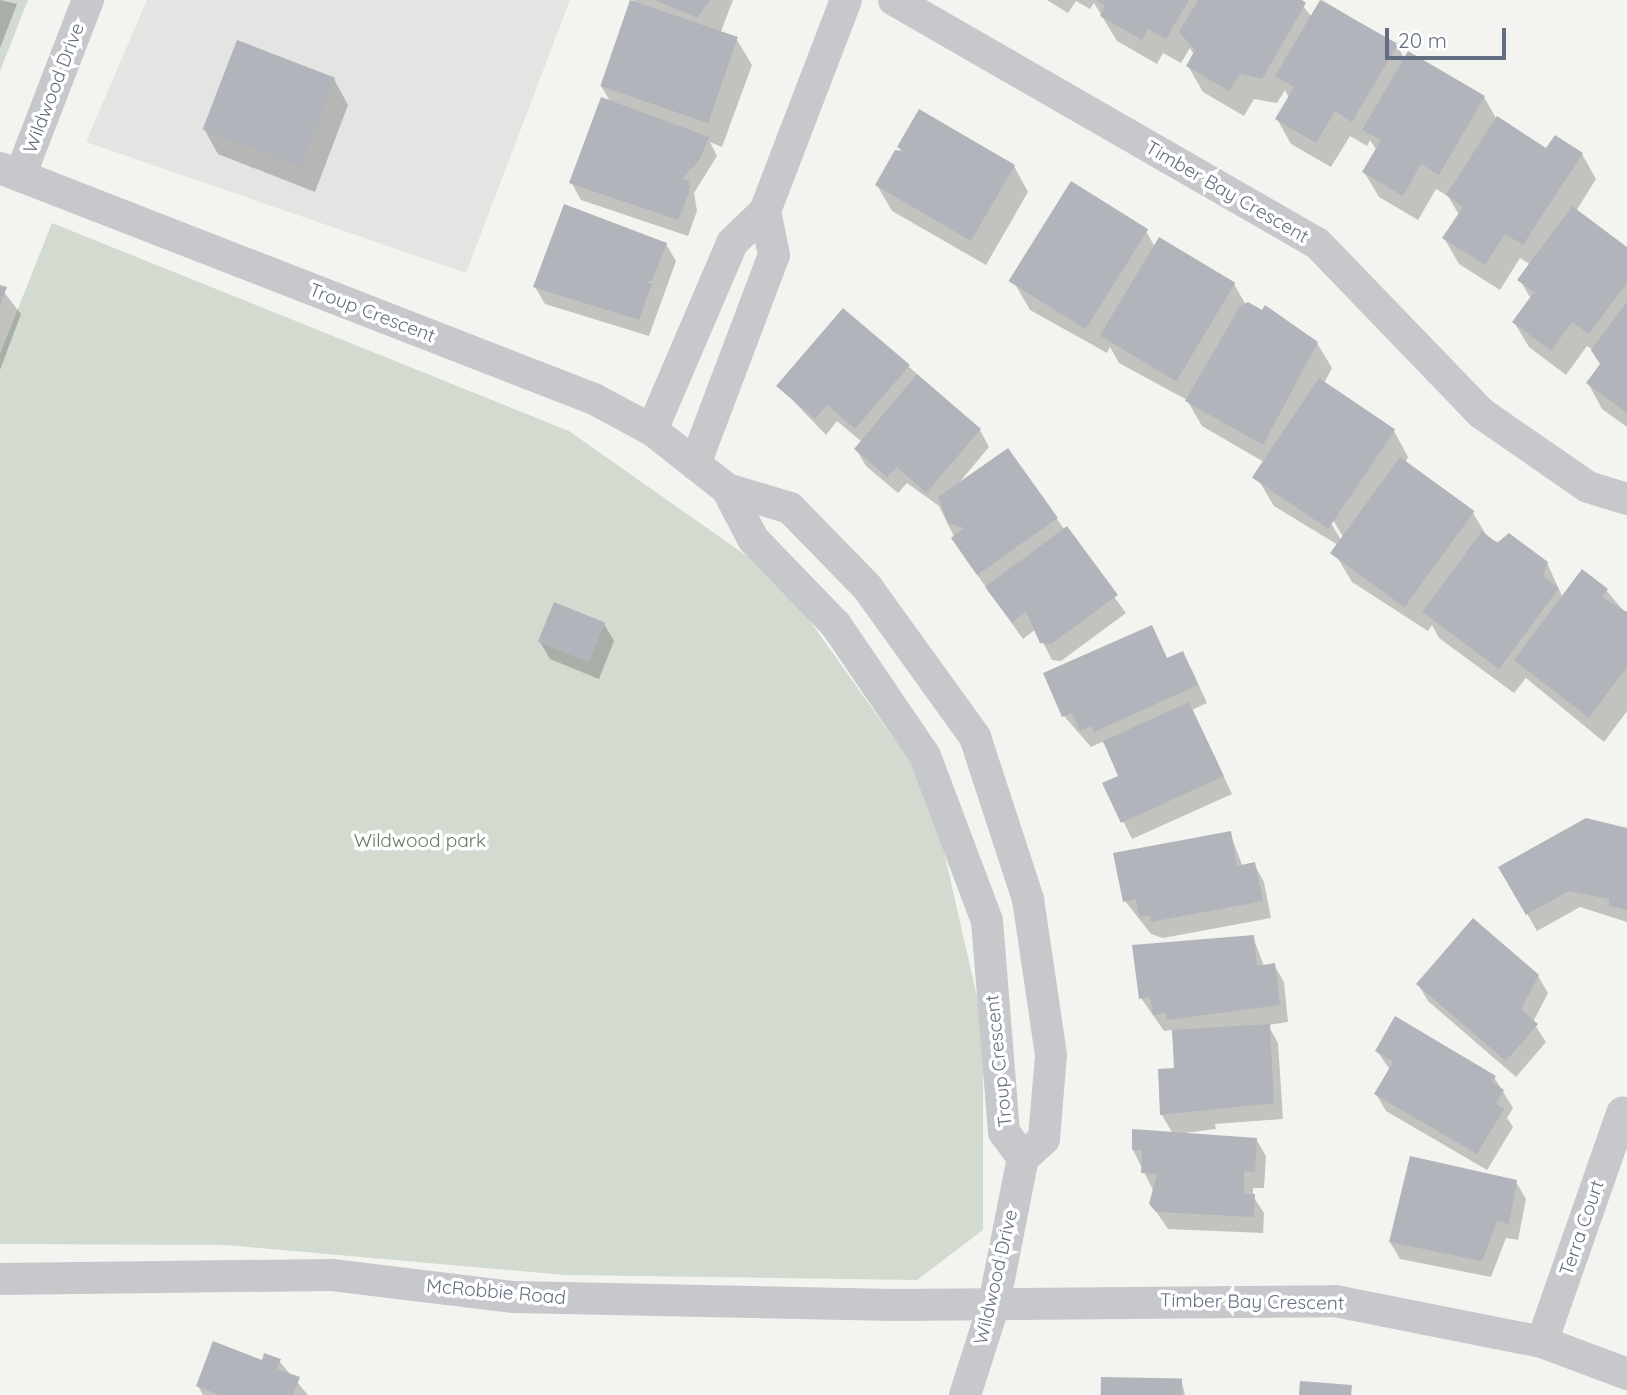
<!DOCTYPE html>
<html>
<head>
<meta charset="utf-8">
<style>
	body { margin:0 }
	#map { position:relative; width:1627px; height:1395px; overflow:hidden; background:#f3f4ef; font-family:Quicksand,sans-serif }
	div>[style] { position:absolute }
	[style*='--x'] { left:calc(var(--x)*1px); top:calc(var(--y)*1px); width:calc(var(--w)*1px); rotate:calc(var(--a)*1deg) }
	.built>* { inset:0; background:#e4e4e3 }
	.green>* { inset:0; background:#d3dbd0 }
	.shadow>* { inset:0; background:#0003 }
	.building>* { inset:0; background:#b1b5bb; transform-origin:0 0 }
	.street>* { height:32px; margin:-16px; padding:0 16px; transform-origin:16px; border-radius:16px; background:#c6c8cc }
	span { translate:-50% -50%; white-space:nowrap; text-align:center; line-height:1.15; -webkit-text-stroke:7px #fff; paint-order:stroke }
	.street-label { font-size:19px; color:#626e82 }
	.park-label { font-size:19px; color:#617961 }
	.scale { position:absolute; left:1385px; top:28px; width:121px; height:32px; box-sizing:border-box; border:4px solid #626e82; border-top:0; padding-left:9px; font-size:21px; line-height:24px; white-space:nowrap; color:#626e82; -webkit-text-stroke:5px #fff; paint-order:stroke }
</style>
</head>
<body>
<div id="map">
	<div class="built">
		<div style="clip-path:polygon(147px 0,570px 0,466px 273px,86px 142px)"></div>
	</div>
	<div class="green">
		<div style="clip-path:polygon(0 0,28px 0,0 71px)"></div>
		<div style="clip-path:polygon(52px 223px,569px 431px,781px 580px,930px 790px,983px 1023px,983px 1230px,917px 1280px,565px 1275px,225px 1245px,0 1244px,0 354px)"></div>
	</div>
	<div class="shadow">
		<div style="clip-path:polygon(0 0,17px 4px,0 48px)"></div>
		<div style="clip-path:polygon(633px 0,733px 0,720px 34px,737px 40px,752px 65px,722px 147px,710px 142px,717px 156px,694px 193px,697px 211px,688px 236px,581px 200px,571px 182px,611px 103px,601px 86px)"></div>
		<div style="clip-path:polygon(1047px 0,1298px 0,1312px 17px,1322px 0,1397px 45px,1405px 60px,1484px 97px,1497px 120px,1547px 151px,1582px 154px,1596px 179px,1576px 211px,1627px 249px,1627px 427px,1602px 409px,1588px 383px,1601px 364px,1593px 350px,1587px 346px,1566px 375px,1529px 347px,1514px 322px,1531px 299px,1520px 280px,1531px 265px,1520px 258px,1500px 290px,1459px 264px,1444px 238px,1459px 215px,1448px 196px,1436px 189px,1418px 220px,1379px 197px,1364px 172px,1377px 151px,1370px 140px,1367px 146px,1350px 136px,1331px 167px,1291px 144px,1277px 119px,1289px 98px,1285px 90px,1277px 103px,1254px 99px,1244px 116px,1203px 92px,1188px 66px,1194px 55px,1190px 48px,1181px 63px,1163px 53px,1157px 64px,1117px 41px,1094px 3px,1090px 9px,1076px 1px,1068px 13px)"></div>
		<div style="clip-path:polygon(334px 79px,348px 105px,315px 192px,218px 154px,204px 129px)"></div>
		<div style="clip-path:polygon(899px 147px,1014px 166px,1028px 192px,986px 265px,892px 211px,877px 185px,902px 153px)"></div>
		<div style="clip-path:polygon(evenodd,1146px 231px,1155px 247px,1234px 284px,1246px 305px,1317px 343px,1332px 368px,1324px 383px,1394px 431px,1408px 457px,1405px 463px,1473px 513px,1488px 538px,1547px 563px,1563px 598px,1606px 590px,1627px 615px,1627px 711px,1604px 742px,1526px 678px,1514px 693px,1439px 638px,1432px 625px,1428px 631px,1352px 582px,1337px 557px,1343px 548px,1274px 506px,1259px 481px,1269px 465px,1202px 426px,1187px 400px,1119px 363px,1110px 347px,1107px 353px,1030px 310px,1015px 284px,1146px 231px,1333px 520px,1346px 542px,1346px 549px,1330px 521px,1333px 520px)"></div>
		<div style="clip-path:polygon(666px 244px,676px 261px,649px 336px,545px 304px,535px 287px)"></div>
		<div style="clip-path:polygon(0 287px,21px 314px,0 370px)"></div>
		<div style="clip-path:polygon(908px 366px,980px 430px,989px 447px,958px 484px,1056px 518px,1126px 613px,1061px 661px,1052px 660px,1036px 629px,1023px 639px,963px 555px,939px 506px,907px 483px,898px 493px,866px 466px,856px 449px,862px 442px,837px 421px,826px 435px,779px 386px)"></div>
		<div style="clip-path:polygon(604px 624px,614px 641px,599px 679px,550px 659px,540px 642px)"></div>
		<div style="clip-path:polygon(1151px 627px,1168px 660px,1182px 653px,1192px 670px,1207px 703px,1192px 710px,1232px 794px,1132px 839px,1105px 784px,1121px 777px,1108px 747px,1102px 742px,1091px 747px,1064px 716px)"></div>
		<div style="clip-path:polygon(1627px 830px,1627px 922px,1580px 907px,1537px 931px,1501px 868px)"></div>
		<div style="clip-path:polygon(1230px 833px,1243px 867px,1254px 864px,1264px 882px,1271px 918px,1163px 938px,1151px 934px,1125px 901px)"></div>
		<div style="clip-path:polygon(1253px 937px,1264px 966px,1274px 965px,1284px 982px,1288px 1022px,1268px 1025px,1278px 1043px,1283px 1119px,1215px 1124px,1216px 1129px,1176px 1134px,1256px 1139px,1266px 1156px,1264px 1188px,1253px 1188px,1253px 1196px,1264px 1213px,1263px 1233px,1168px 1229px,1151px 1204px,1153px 1190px,1133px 1150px,1173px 1134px,1162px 1115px,1176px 1069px,1173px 1030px,1164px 1031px,1141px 998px)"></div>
		<div style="clip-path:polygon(1538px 976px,1548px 993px,1533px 1022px,1546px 1042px,1516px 1077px,1428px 1001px,1418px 984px)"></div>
		<div style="clip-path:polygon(1377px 1051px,1494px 1077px,1513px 1108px,1507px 1118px,1513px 1127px,1487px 1170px,1386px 1111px,1376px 1094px,1390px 1070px)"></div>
		<div style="clip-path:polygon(1516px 1182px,1526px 1199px,1518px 1240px,1506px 1238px,1491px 1277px,1400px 1259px,1390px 1242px)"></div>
		<div style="clip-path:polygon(279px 1361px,308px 1395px,203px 1395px,198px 1386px)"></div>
		<div style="clip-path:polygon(1181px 1379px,1185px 1395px,1102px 1395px)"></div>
	</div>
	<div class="building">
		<div style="left:630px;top:0;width:114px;height:91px;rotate:19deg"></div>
		<div style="clip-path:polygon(655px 0,710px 0,697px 18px)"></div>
		<div style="clip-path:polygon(1096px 0,1189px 0,1166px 39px,1148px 29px,1142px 40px,1100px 16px,1105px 5px)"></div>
		<div style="clip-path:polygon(1198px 0,1302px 0,1306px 3px,1262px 79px,1240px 74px,1229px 91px,1186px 66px,1195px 50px,1179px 32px)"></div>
		<div style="clip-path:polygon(1320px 0,1398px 44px,1352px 122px,1335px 111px,1316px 143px,1275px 119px,1294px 87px,1275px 76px)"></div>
		<div style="left:237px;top:40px;width:105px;height:96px;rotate:21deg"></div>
		<div style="clip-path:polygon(1408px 51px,1485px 96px,1439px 175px,1421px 164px,1403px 196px,1362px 172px,1381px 140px,1362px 130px)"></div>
		<div style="clip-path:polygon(601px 97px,709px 137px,699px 161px,682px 178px,689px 181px,689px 193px,678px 220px,569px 183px)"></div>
		<div style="clip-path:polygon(919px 109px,1015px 165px,971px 241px,875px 185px,895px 150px,904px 151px,897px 147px)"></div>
		<div style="clip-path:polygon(1497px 116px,1546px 148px,1555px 135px,1583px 153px,1523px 245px,1505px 234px,1485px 265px,1442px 238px,1463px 207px,1446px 195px)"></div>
		<div style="left:1071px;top:181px;width:91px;height:118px;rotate:32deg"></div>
		<div style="clip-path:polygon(564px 204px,667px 243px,652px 281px,645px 281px,652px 284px,639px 320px,533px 287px)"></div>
		<div style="clip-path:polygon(1572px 206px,1627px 247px,1627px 283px,1589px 334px,1572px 322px,1551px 351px,1512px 322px,1534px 292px,1517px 280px)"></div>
		<div style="left:1159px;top:237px;width:89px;height:115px;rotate:31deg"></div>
		<div style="clip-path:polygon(0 285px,7px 287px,0 306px)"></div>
		<div style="clip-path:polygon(1248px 302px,1262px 310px,1265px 305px,1318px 342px,1263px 445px,1185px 401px,1240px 306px)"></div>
		<div style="clip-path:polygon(1627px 302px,1627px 413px,1586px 383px,1600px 364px,1591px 350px)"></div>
		<div style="clip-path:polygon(843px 308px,910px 365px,855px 429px,827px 405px,815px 419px,776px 386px)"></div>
		<div style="clip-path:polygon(917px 374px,981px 429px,926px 493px,897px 467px,887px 477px,854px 449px)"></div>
		<div style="left:1319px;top:378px;width:92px;height:120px;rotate:34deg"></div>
		<div style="clip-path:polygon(1008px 448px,1058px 518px,977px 575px,951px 538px,964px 528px,948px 523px,938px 497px)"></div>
		<div style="left:1400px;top:457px;width:92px;height:119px;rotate:36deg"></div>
		<div style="clip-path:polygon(1067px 526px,1118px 595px,1051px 644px,1040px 643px,1026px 612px,1012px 623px,985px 587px)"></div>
		<div style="clip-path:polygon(1482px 531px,1497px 543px,1509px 533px,1548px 562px,1543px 576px,1559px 588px,1499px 669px,1422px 612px)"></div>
		<div style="clip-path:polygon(1582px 569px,1608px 589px,1602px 597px,1627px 612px,1627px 667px,1589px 718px,1514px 660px)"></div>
		<div style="left:554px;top:602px;width:55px;height:43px;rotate:22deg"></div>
		<div style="clip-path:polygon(1152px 625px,1167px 658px,1183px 651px,1198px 685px,1094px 732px,1092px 726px,1080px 731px,1072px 713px,1062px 717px,1043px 673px)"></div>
		<div style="clip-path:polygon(1189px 702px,1224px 776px,1121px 823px,1102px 783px,1118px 776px,1103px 741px)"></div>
		<div style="clip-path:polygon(1586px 818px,1627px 828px,1627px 910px,1609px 906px,1609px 899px,1569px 891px,1526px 915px,1498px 867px)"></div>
		<div style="clip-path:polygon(1231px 831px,1237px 866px,1255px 862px,1263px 901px,1151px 922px,1150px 915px,1139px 917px,1136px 899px,1123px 902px,1113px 853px)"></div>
		<div style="clip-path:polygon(1473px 918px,1539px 975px,1521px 1009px,1538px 1024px,1506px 1061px,1416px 984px)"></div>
		<div style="clip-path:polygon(1254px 935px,1257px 966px,1275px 963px,1280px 1005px,1167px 1020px,1166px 1013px,1153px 1015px,1150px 997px,1139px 999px,1132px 945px)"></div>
		<div style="clip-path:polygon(1395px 1016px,1496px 1076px,1492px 1082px,1504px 1090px,1496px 1104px,1504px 1109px,1477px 1154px,1374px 1094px,1393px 1062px,1375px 1051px)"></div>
		<div style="clip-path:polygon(1270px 1024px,1274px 1103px,1160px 1115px,1158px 1069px,1174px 1068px,1172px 1030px)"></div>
		<div style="clip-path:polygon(1132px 1129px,1257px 1138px,1255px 1172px,1244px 1171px,1244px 1194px,1255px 1194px,1254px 1217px,1156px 1212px,1149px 1204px,1157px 1174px,1141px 1173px,1142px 1150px,1132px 1150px)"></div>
		<div style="clip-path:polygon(1410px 1156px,1517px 1180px,1509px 1224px,1497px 1221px,1482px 1261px,1389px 1242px)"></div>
		<div style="clip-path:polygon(213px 1341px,262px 1360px,264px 1353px,281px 1359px,277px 1369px,300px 1377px,293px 1395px,220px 1395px,196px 1386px)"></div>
		<div style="left:1101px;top:1377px;width:81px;height:18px;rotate:1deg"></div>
		<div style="clip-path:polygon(1300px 1381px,1352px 1385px,1351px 1395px,1299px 1395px)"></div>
	</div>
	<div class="street">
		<div style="--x:894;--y:0;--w:488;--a:29.9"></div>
		<div style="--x:1317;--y:243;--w:236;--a:46"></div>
		<div style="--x:1481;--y:413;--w:130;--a:34.7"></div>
		<div style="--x:1588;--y:487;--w:41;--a:17.1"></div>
		<div style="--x:0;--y:168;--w:637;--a:21.25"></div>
		<div style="--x:594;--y:399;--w:66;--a:28.1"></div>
		<div style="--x:652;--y:430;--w:95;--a:38.2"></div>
		<div style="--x:727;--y:489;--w:66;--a:16.8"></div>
		<div style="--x:790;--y:508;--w:110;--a:45.7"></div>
		<div style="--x:867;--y:587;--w:185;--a:54.2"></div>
		<div style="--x:975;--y:737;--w:170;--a:71.9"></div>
		<div style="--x:1028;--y:899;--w:158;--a:81.6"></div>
		<div style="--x:1051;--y:1055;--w:84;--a:94.8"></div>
		<div style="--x:1044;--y:1139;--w:28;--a:138"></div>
		<div style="--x:20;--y:176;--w:189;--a:-68.9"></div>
		<div style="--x:652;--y:430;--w:203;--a:-66.8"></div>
		<div style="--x:732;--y:243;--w:46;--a:-44.1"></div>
		<div style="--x:765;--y:211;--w:226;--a:-69"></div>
		<div style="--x:695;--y:464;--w:223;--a:-69.3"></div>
		<div style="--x:774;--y:255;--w:45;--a:-101.6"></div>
		<div style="--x:727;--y:489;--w:56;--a:62.5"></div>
		<div style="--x:753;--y:539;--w:120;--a:46"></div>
		<div style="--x:836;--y:625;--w:158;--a:55.8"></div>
		<div style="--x:925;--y:756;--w:176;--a:69.4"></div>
		<div style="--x:987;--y:921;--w:212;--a:85.4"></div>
		<div style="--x:1004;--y:1132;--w:32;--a:54"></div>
		<div style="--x:0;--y:1279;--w:332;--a:-0.7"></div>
		<div style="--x:332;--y:1275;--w:184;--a:6.9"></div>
		<div style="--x:515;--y:1297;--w:380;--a:1.2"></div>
		<div style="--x:895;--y:1305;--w:440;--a:-0.5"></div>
		<div style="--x:1335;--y:1301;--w:211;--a:11.2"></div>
		<div style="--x:1542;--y:1342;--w:91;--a:20.6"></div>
		<div style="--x:1542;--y:1342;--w:243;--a:-70.7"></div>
		<div style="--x:965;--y:1395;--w:96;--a:-72.3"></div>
		<div style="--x:994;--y:1304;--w:149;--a:-78.8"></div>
	</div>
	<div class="street-label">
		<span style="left:54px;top:88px;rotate:-69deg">Wildwood Drive</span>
		<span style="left:1227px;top:192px;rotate:30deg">Timber Bay Crescent</span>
		<span style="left:372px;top:313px;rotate:21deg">Troup Crescent</span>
		<span style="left:999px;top:1061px;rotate:-96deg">Troup Crescent</span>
		<span style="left:1582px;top:1228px;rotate:-71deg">Terra Court</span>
		<span style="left:996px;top:1277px;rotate:-77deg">Wildwood Drive</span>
		<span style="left:496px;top:1292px;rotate:5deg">McRobbie Road</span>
		<span style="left:1252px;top:1302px;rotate:1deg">Timber Bay Crescent</span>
	</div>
	<div class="park-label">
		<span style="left:420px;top:841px">Wildwood park</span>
	</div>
	<div class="scale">20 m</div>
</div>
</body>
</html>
